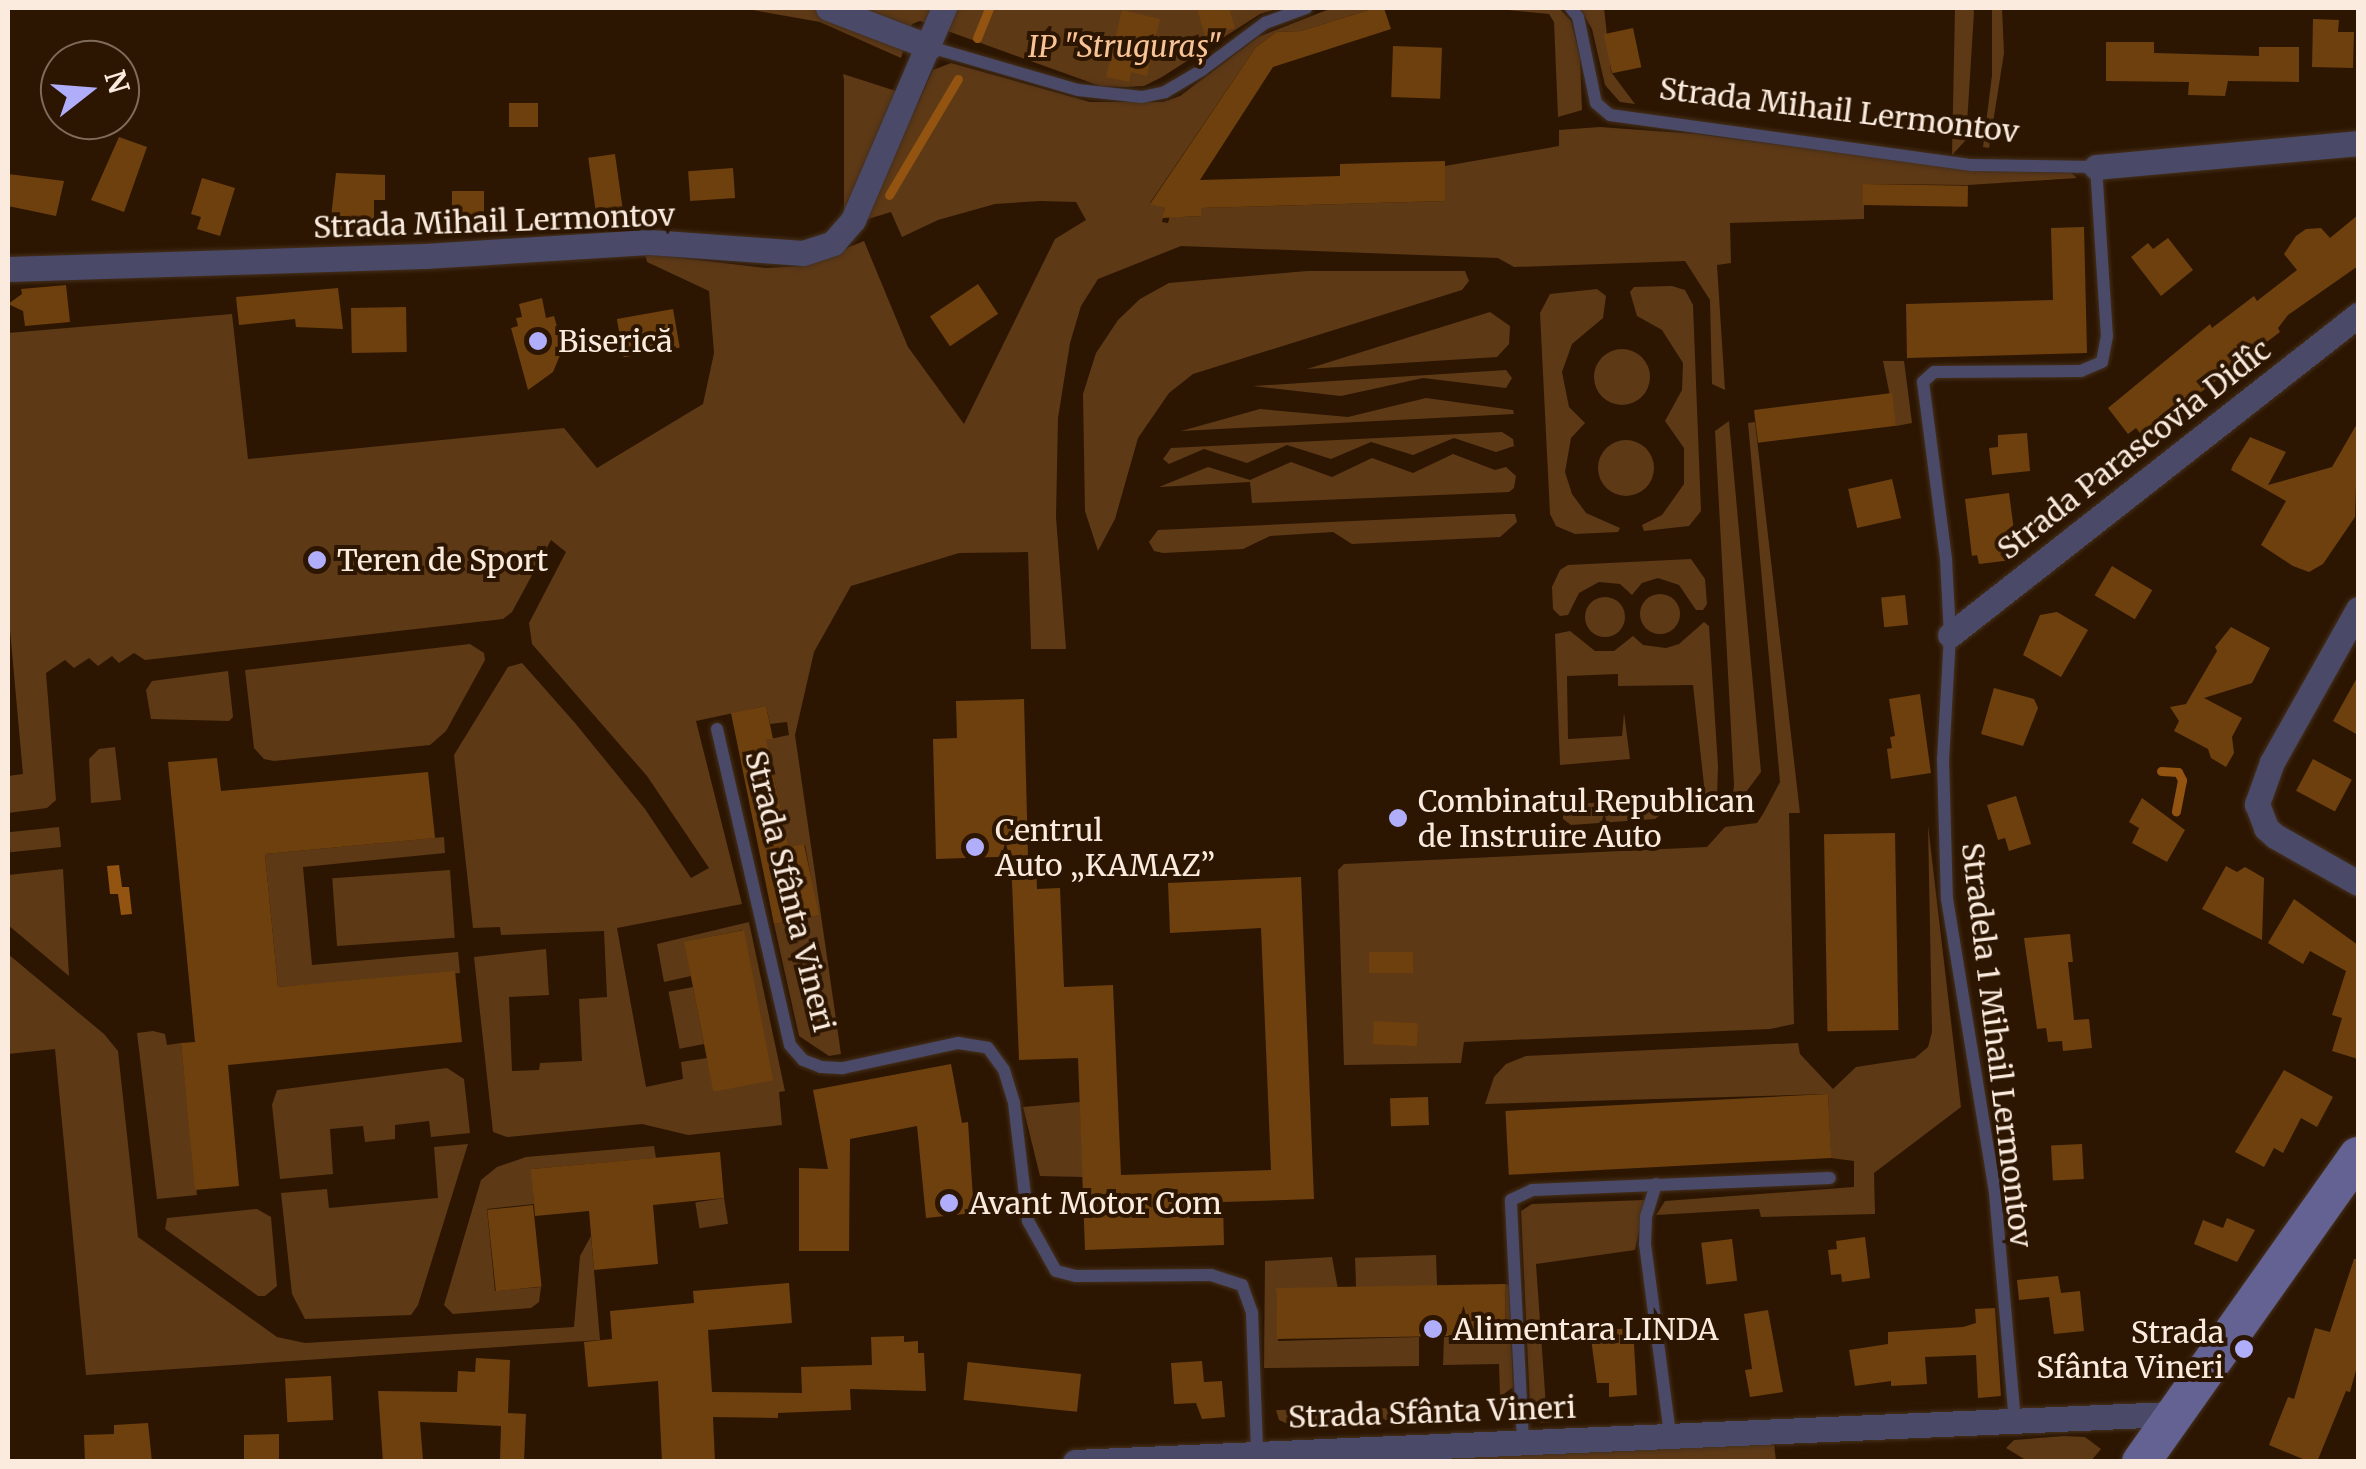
<!DOCTYPE html>
<html>
<head>
<meta charset="utf-8">
<style>
	body { margin:0 }
	#map { position:relative; width:2366px; height:1469px; overflow:hidden; background:#2c1602; font-family:Merriweather,serif }
	div>[style] { position:absolute }
	[style*='--x'] { left:calc(var(--x)*1px); top:calc(var(--y)*1px); width:calc(var(--w)*1px); rotate:calc(var(--a)*1deg) }
	.green>* { inset:0; background:#5e3916; transform-origin:0 0 }
	.round { border-radius:50% }
	.water>* { inset:0; background:#925410 }
	.stream>* { height:9px; margin:-4.5px; padding:0 4.5px; transform-origin:4.5px; border-radius:4.5px; background:#925410 }
	.building>* { inset:0; background:#6e400e; transform-origin:0 0 }
	.roads { filter:drop-shadow(0 0 2px #45301c) drop-shadow(0 0 2px #45301c) }
	.lane>* { height:12px; margin:-6px; padding:0 6px; transform-origin:6px; border-radius:6px; background:#4a4967 }
	.street>* { height:25px; margin:-12.5px; padding:0 12.5px; transform-origin:12.5px; border-radius:12.5px; background:#4a4967 }
	.secondary>* { height:38px; margin:-19px; padding:0 19px; transform-origin:19px; border-radius:19px; background:#646292 }
	.dots>* { width:28px; height:28px; translate:-50% -50%; box-sizing:border-box; border:5px solid #2c1602; border-radius:50% }
	span { translate:-50% -50%; white-space:nowrap; text-align:center; line-height:1.15; -webkit-text-stroke:8px #2c1602; paint-order:stroke }
	.park-label { font-size:30px; color:#f8c396; font-style:italic }
	.street-label { font-size:30px; color:#faebde }
	.poi-label { font-size:30px; color:#faebde }
	.left { translate:0 -50%; text-align:left }
	.right { translate:-100% -50%; text-align:right }
	.frame { position:absolute; inset:0; border:10px solid #faebde; pointer-events:none }
	.north { position:absolute; left:40px; top:40px; width:100px; height:100px; box-sizing:border-box; background:#2c1602; border:2px solid #7e6b5a; border-radius:50%; rotate:73deg; font-size:28px; font-weight:700; line-height:40px; text-align:center; color:#faebde }
	.north::after { content:''; display:block; margin:auto; width:35px; height:45px; background:#b0aefa; clip-path:polygon(50% 0,100% 100%,50% 72%,0 100%) }
</style>
</head>
<body>
<div id="map">
	<div class="green">
		<div style="clip-path:polygon(741px 8px,1280px 8px,1260px 14px,1162px 77px,1144px 86px,1126px 87px,1100px 86px,920px 21px,912px 24px,901px 58px,820px 22px)"></div>
		<div style="clip-path:polygon(1332px 8px,1375px 8px,1301px 31px,1276px 32px,1256px 47px,1150px 203px,1165px 208px,1162px 222px,1168px 223px,1171px 211px,1182px 217px,1201px 216px,1201px 208px,1445px 201px,1445px 166px,1559px 146px,1559px 130px,1600px 127px,1696px 134px,1978px 171px,2071px 173px,2077px 178px,1968px 185px,1864px 184px,1864px 219px,1730px 223px,1731px 263px,1717px 265px,1725px 390px,1712px 384px,1710px 300px,1685px 261px,1514px 267px,1498px 258px,1181px 246px,1098px 279px,1081px 306px,1070px 343px,1058px 418px,1056px 517px,1066px 649px,1031px 649px,1028px 552px,959px 553px,851px 586px,814px 652px,795px 735px,841px 1054px,829px 1056px,799px 1036px,774px 924px,818px 915px,805px 845px,789px 847px,769px 754px,761px 741px,789px 735px,787px 722px,770px 724px,766px 706px,696px 721px,742px 904px,617px 928px,646px 1087px,683px 1079px,681px 1062px,707px 1058px,714px 1092px,743px 930px,685px 942px,691px 976px,664px 982px,657px 944px,749px 922px,785px 1091px,779px 1092px,782px 1125px,688px 1135px,642px 1124px,507px 1137px,493px 1132px,474px 957px,546px 949px,549px 995px,509px 997px,512px 1071px,539px 1070px,540px 1063px,582px 1061px,579px 999px,607px 997px,604px 931px,501px 935px,500px 927px,473px 928px,454px 755px,508px 667px,522px 663px,575px 723px,645px 809px,691px 878px,709px 868px,647px 776px,532px 644px,529px 623px,566px 552px,551px 540px,512px 612px,503px 619px,145px 660px,134px 653px,119px 663px,112px 656px,98px 666px,89px 658px,74px 668px,65px 660px,46px 673px,56px 800px,47px 808px,8px 813px,8px 776px,23px 774px,8px 608px,8px 333px,232px 314px,248px 459px,564px 428px,597px 468px,703px 404px,714px 353px,709px 291px,647px 262px,645px 254px,766px 268px,802px 266px,864px 241px,908px 347px,964px 424px,1055px 239px,1086px 220px,1076px 202px,1040px 201px,995px 204px,938px 220px,902px 237px,891px 212px,865px 220px,933px 70px,951px 63px,1090px 102px,1163px 102px,1180px 96px,1258px 37px)"></div>
		<div style="clip-path:polygon(1487px 8px,1559px 8px,1571px 21px,1580px 57px,1582px 110px,1558px 117px,1554px 22px,1549px 14px)"></div>
		<div style="clip-path:polygon(1580px 8px,1604px 8px,1611px 72px,1635px 104px,1620px 102px,1605px 85px,1592px 29px)"></div>
		<div style="clip-path:polygon(1955px 8px,1973px 8px,1974px 12px,1966px 140px,1952px 155px)"></div>
		<div style="clip-path:polygon(1992px 8px,2002px 8px,2004px 53px,1989px 148px,1983px 147px,1992px 75px)"></div>
		<div style="clip-path:polygon(843px 74px,899px 92px,844px 211px,844px 80px)"></div>
		<div style="clip-path:polygon(1307px 271px,1465px 271px,1469px 281px,1462px 290px,1193px 374px,1169px 393px,1138px 438px,1115px 519px,1098px 551px,1085px 511px,1083px 394px,1096px 353px,1118px 320px,1140px 299px,1169px 283px)"></div>
		<div style="clip-path:polygon(1672px 286px,1685px 290px,1693px 305px,1701px 511px,1689px 526px,1644px 531px,1642px 525px,1662px 515px,1684px 484px,1684px 448px,1665px 421px,1682px 390px,1683px 363px,1662px 330px,1637px 316px,1630px 292px,1634px 287px)"></div>
		<div style="clip-path:polygon(1597px 289px,1606px 296px,1603px 318px,1572px 344px,1562px 372px,1569px 407px,1585px 423px,1571px 438px,1565px 472px,1572px 494px,1586px 513px,1620px 528px,1618px 532px,1575px 534px,1556px 526px,1550px 514px,1540px 313px,1550px 294px)"></div>
		<div style="clip-path:polygon(1490px 312px,1510px 326px,1509px 344px,1497px 357px,1307px 369px)"></div>
		<div class="round" style="left:1594px;top:349px;width:56px;height:56px"></div>
		<div style="clip-path:polygon(1883px 361px,1904px 361px,1912px 423px,1896px 426px)"></div>
		<div style="clip-path:polygon(1506px 370px,1512px 378px,1506px 388px,1423px 378px,1341px 396px,1253px 386px)"></div>
		<div style="clip-path:polygon(1426px 398px,1513px 410px,1514px 414px,1181px 431px,1260px 409px,1348px 417px)"></div>
		<div style="clip-path:polygon(1729px 421px,1761px 772px,1731px 812px,1734px 785px,1715px 431px)"></div>
		<div style="clip-path:polygon(1755px 422px,1800px 813px,1789px 813px,1794px 1024px,1770px 1029px,1464px 1042px,1461px 1063px,1344px 1065px,1338px 870px,1344px 864px,1707px 847px,1725px 827px,1757px 823px,1763px 814px,1780px 782px,1748px 423px)"></div>
		<div style="clip-path:polygon(1502px 432px,1513px 439px,1514px 446px,1496px 452px,1454px 438px,1413px 455px,1371px 442px,1331px 459px,1287px 445px,1247px 463px,1204px 449px,1169px 464px,1163px 459px,1171px 448px)"></div>
		<div class="round" style="left:1598px;top:440px;width:56px;height:56px"></div>
		<div style="clip-path:polygon(1453px 454px,1495px 470px,1506px 467px,1516px 476px,1514px 488px,1509px 492px,1252px 503px,1250px 482px,1159px 487px,1208px 467px,1250px 480px,1291px 462px,1332px 477px,1372px 458px,1413px 473px)"></div>
		<div style="clip-path:polygon(1506px 514px,1515px 514px,1517px 522px,1500px 537px,1352px 544px,1333px 532px,1270px 536px,1243px 549px,1163px 553px,1154px 551px,1149px 542px,1158px 530px)"></div>
		<div style="clip-path:polygon(1691px 559px,1705px 579px,1707px 604px,1703px 610px,1696px 610px,1679px 585px,1658px 578px,1642px 583px,1632px 595px,1620px 584px,1599px 582px,1579px 593px,1568px 615px,1560px 616px,1553px 609px,1552px 587px,1560px 570px,1568px 565px)"></div>
		<div class="round" style="left:1640px;top:594px;width:40px;height:40px"></div>
		<div class="round" style="left:1585px;top:597px;width:40px;height:40px"></div>
		<div style="clip-path:polygon(1704px 622px,1709px 626px,1718px 766px,1717px 799px,1708px 815px,1692px 813px,1682px 802px,1683px 796px,1705px 794px,1693px 685px,1618px 686px,1618px 674px,1567px 676px,1568px 739px,1622px 736px,1624px 713px,1630px 759px,1560px 765px,1555px 634px,1570px 631px,1595px 651px,1614px 651px,1633px 636px,1643px 645px,1666px 648px,1679px 644px)"></div>
		<div style="clip-path:polygon(470px 644px,484px 653px,485px 660px,446px 731px,430px 745px,274px 761px,264px 759px,254px 748px,245px 670px)"></div>
		<div style="clip-path:polygon(228px 671px,233px 717px,229px 721px,151px 719px,146px 690px,152px 681px)"></div>
		<div style="clip-path:polygon(115px 747px,121px 800px,91px 803px,89px 759px,99px 749px)"></div>
		<div style="clip-path:polygon(1665px 798px,1664px 812px,1655px 819px,1571px 825px,1563px 819px,1563px 805px)"></div>
		<div style="clip-path:polygon(1928px 825px,1961px 1107px,1874px 1173px,1875px 1214px,1761px 1217px,1759px 1209px,1656px 1215px,1665px 1201px,1854px 1187px,1854px 1161px,1831px 1158px,1828px 1094px,1485px 1104px,1494px 1077px,1506px 1064px,1526px 1056px,1798px 1043px,1800px 1054px,1833px 1089px,1856px 1067px,1915px 1058px,1928px 1047px,1932px 1032px)"></div>
		<div style="left:59px;top:827px;width:20px;height:51px;rotate:84deg"></div>
		<div style="clip-path:polygon(444px 837px,445px 853px,303px 867px,312px 965px,458px 952px,460px 973px,278px 987px,265px 854px)"></div>
		<div style="clip-path:polygon(63px 869px,69px 976px,8px 925px,8px 875px)"></div>
		<div style="left:450px;top:870px;width:68px;height:118px;rotate:86deg"></div>
		<div style="clip-path:polygon(8px 954px,104px 1034px,118px 1051px,138px 1237px,277px 1337px,305px 1343px,574px 1327px,580px 1256px,591px 1236px,600px 1340px,86px 1375px,55px 1049px,8px 1054px)"></div>
		<div style="left:693px;top:987px;width:58px;height:25px;rotate:79deg"></div>
		<div style="clip-path:polygon(153px 1031px,165px 1034px,167px 1045px,181px 1043px,197px 1195px,157px 1199px,137px 1033px)"></div>
		<div style="clip-path:polygon(447px 1068px,464px 1079px,470px 1133px,431px 1137px,429px 1121px,395px 1125px,395px 1139px,365px 1142px,363px 1126px,330px 1129px,333px 1174px,280px 1179px,272px 1105px,277px 1090px)"></div>
		<div style="clip-path:polygon(1080px 1102px,1083px 1177px,1040px 1176px,1023px 1107px)"></div>
		<div style="clip-path:polygon(468px 1144px,418px 1305px,411px 1315px,305px 1319px,292px 1294px,281px 1193px,327px 1189px,329px 1208px,438px 1198px,434px 1147px)"></div>
		<div style="clip-path:polygon(654px 1146px,656px 1158px,532px 1169px,534px 1204px,487px 1209px,495px 1291px,541px 1287px,539px 1302px,531px 1308px,453px 1314px,444px 1305px,481px 1180px,497px 1167px,526px 1157px)"></div>
		<div style="left:724px;top:1198px;width:26px;height:29px;rotate:81deg"></div>
		<div style="clip-path:polygon(1645px 1200px,1635px 1250px,1536px 1264px,1547px 1421px,1582px 1420px,1540px 1423px,1530px 1406px,1521px 1211px,1532px 1204px)"></div>
		<div style="clip-path:polygon(257px 1209px,271px 1217px,277px 1286px,265px 1296px,258px 1296px,165px 1229px,167px 1218px)"></div>
		<div style="left:1436px;top:1255px;width:31px;height:81px;rotate:88deg"></div>
		<div style="clip-path:polygon(1332px 1257px,1338px 1289px,1276px 1290px,1278px 1341px,1419px 1337px,1419px 1366px,1264px 1368px,1265px 1261px)"></div>
		<div style="clip-path:polygon(1505px 1284px,1509px 1285px,1513px 1387px,1500px 1397px,1499px 1364px,1443px 1365px,1444px 1337px,1506px 1335px)"></div>
		<div style="clip-path:polygon(1461px 1407px,1466px 1415px,1292px 1426px,1279px 1420px,1276px 1410px)"></div>
		<div style="clip-path:polygon(2064px 1436px,2085px 1437px,2101px 1449px,2091px 1461px,2029px 1462px,2006px 1448px,2014px 1440px)"></div>
		<div style="clip-path:polygon(1774px 1444px,1776px 1461px,1344px 1462px,1405px 1454px)"></div>
	</div>
	<div class="water">
		<div style="clip-path:polygon(119px 865px,122px 887px,129px 887px,132px 914px,121px 915px,118px 894px,110px 894px,107px 866px)"></div>
	</div>
	<div class="stream">
		<div style="--x:977;--y:38;--w:32;--a:-68"></div>
		<div style="--x:889;--y:195;--w:135;--a:-59.3"></div>
		<div style="--x:2161;--y:771;--w:17;--a:3"></div>
		<div style="--x:2178;--y:772;--w:9;--a:63"></div>
		<div style="--x:2182;--y:780;--w:32;--a:101"></div>
	</div>
	<div class="building">
		<div style="clip-path:polygon(1197px 8px,1229px 8px,1235px 28px,1205px 36px)"></div>
		<div style="clip-path:polygon(1375px 8px,1384px 8px,1391px 29px,1273px 67px,1200px 180px,1340px 176px,1340px 164px,1445px 161px,1445px 201px,1201px 208px,1201px 216px,1162px 218px,1165px 208px,1150px 204px,1256px 47px,1276px 32px,1301px 31px)"></div>
		<div style="clip-path:polygon(1122px 10px,1160px 19px,1147px 76px,1131px 72px,1129px 82px,1106px 77px)"></div>
		<div style="clip-path:polygon(2313px 19px,2339px 20px,2338px 32px,2354px 32px,2353px 68px,2312px 67px)"></div>
		<div style="left:1633px;top:28px;width:40px;height:30px;rotate:78deg"></div>
		<div style="clip-path:polygon(2106px 42px,2154px 42px,2154px 53px,2259px 56px,2259px 47px,2299px 47px,2299px 82px,2228px 81px,2225px 96px,2188px 95px,2189px 82px,2106px 81px)"></div>
		<div style="left:1393px;top:46px;width:49px;height:51px;rotate:2deg"></div>
		<div style="left:538px;top:103px;width:24px;height:29px;rotate:90deg"></div>
		<div style="clip-path:polygon(119px 137px,147px 147px,124px 212px,91px 200px)"></div>
		<div style="left:615px;top:154px;width:56px;height:27px;rotate:82deg"></div>
		<div style="left:733px;top:168px;width:30px;height:45px;rotate:86deg"></div>
		<div style="clip-path:polygon(336px 173px,385px 175px,385px 200px,374px 200px,374px 237px,329px 235px)"></div>
		<div style="clip-path:polygon(8px 174px,64px 181px,56px 216px,8px 206px)"></div>
		<div style="clip-path:polygon(202px 178px,235px 188px,220px 236px,197px 229px,201px 217px,191px 214px)"></div>
		<div style="left:1863px;top:184px;width:105px;height:21px;rotate:1deg"></div>
		<div style="left:452px;top:191px;width:32px;height:38px"></div>
		<div style="clip-path:polygon(2358px 215px,2358px 266px,2288px 315px,2278px 328px,2280px 332px,2239px 363px,2244px 370px,2222px 386px,2217px 380px,2181px 407px,2186px 413px,2147px 442px,2136px 428px,2128px 434px,2108px 408px,2210px 324px,2212px 328px,2254px 296px,2257px 301px,2297px 270px,2284px 254px,2296px 236px,2306px 229px,2321px 228px,2330px 238px)"></div>
		<div style="clip-path:polygon(2084px 227px,2087px 353px,1907px 358px,1906px 304px,2053px 300px,2051px 228px)"></div>
		<div style="clip-path:polygon(2168px 238px,2193px 270px,2161px 296px,2131px 257px,2148px 243px,2153px 249px)"></div>
		<div style="left:978px;top:284px;width:36px;height:58px;rotate:56deg"></div>
		<div style="clip-path:polygon(66px 285px,70px 322px,25px 326px,23px 311px,8px 304px,22px 294px,21px 289px)"></div>
		<div style="clip-path:polygon(338px 288px,343px 329px,296px 327px,295px 319px,239px 325px,236px 297px)"></div>
		<div style="clip-path:polygon(542px 298px,546px 318px,554px 316px,563px 348px,553px 372px,528px 390px,511px 328px,518px 326px,516px 318px,522px 317px,519px 304px)"></div>
		<div style="left:406px;top:307px;width:45px;height:55px;rotate:89deg"></div>
		<div style="left:673px;top:309px;width:39px;height:57px;rotate:80deg"></div>
		<div style="left:1892px;top:393px;width:33px;height:139px;rotate:83deg"></div>
		<div style="clip-path:polygon(2358px 422px,2355px 517px,2323px 564px,2309px 572px,2293px 566px,2261px 545px,2286px 501px,2231px 470px,2233px 465px,2250px 437px,2286px 452px,2268px 485px,2332px 467px)"></div>
		<div style="clip-path:polygon(2027px 433px,2030px 471px,1992px 475px,1989px 448px,1998px 447px,1998px 435px)"></div>
		<div style="left:1892px;top:479px;width:40px;height:45px;rotate:77deg"></div>
		<div style="clip-path:polygon(2009px 493px,2017px 553px,2011px 553px,2012px 560px,1979px 564px,1977px 555px,1972px 556px,1965px 499px)"></div>
		<div style="left:2112px;top:566px;width:47px;height:34px;rotate:31deg"></div>
		<div style="left:1905px;top:595px;width:30px;height:24px;rotate:84deg"></div>
		<div style="clip-path:polygon(2057px 612px,2088px 630px,2061px 677px,2023px 655px,2040px 615px)"></div>
		<div style="clip-path:polygon(2231px 627px,2270px 648px,2252px 683px,2204px 698px,2242px 718px,2232px 737px,2234px 753px,2226px 767px,2211px 758px,2208px 749px,2174px 731px,2179px 721px,2170px 707px,2186px 704px,2217px 651px,2215px 647px)"></div>
		<div style="clip-path:polygon(2358px 676px,2358px 735px,2333px 721px)"></div>
		<div style="clip-path:polygon(1994px 688px,2034px 699px,2038px 708px,2023px 746px,1981px 734px)"></div>
		<div style="clip-path:polygon(1920px 694px,1931px 773px,1891px 779px,1887px 749px,1892px 748px,1890px 737px,1895px 736px,1889px 699px)"></div>
		<div style="clip-path:polygon(1024px 699px,1028px 856px,1036px 856px,1037px 889px,1060px 888px,1064px 987px,1113px 985px,1121px 1175px,1271px 1170px,1261px 928px,1170px 933px,1168px 883px,1301px 877px,1314px 1199px,1223px 1202px,1224px 1245px,1085px 1250px,1078px 1058px,1019px 1060px,1011px 857px,1024px 856px,936px 859px,933px 739px,957px 738px,956px 701px)"></div>
		<div style="clip-path:polygon(766px 706px,773px 739px,766px 740px,789px 847px,804px 844px,819px 915px,774px 924px,731px 713px)"></div>
		<div style="clip-path:polygon(217px 758px,221px 791px,428px 772px,435px 838px,265px 854px,278px 987px,455px 971px,462px 1042px,228px 1065px,239px 1186px,195px 1190px,181px 1043px,195px 1042px,168px 762px)"></div>
		<div style="left:2313px;top:759px;width:44px;height:36px;rotate:28deg"></div>
		<div style="clip-path:polygon(2016px 796px,2031px 844px,2009px 851px,2005px 838px,1998px 840px,1987px 805px)"></div>
		<div style="clip-path:polygon(2142px 798px,2185px 830px,2167px 862px,2132px 843px,2139px 828px,2129px 822px)"></div>
		<div style="left:1895px;top:833px;width:197px;height:71px;rotate:89deg"></div>
		<div style="clip-path:polygon(2226px 866px,2237px 872px,2245px 867px,2264px 878px,2262px 940px,2202px 909px)"></div>
		<div style="clip-path:polygon(2294px 899px,2358px 945px,2358px 1059px,2332px 1051px,2342px 1018px,2332px 1015px,2346px 971px,2310px 951px,2303px 964px,2268px 943px)"></div>
		<div style="left:744px;top:930px;width:153px;height:61px;rotate:79deg"></div>
		<div style="clip-path:polygon(2070px 934px,2073px 962px,2068px 962px,2074px 1020px,2089px 1019px,2092px 1048px,2063px 1051px,2062px 1041px,2048px 1042px,2046px 1028px,2037px 1029px,2024px 938px)"></div>
		<div style="left:1369px;top:952px;width:44px;height:21px"></div>
		<div style="left:1374px;top:1021px;width:44px;height:23px;rotate:3deg"></div>
		<div style="clip-path:polygon(951px 1064px,962px 1123px,968px 1122px,974px 1213px,926px 1218px,917px 1126px,850px 1139px,849px 1251px,799px 1251px,799px 1168px,828px 1169px,813px 1090px)"></div>
		<div style="clip-path:polygon(2284px 1070px,2333px 1097px,2317px 1127px,2301px 1118px,2283px 1153px,2274px 1148px,2264px 1167px,2235px 1152px)"></div>
		<div style="left:1828px;top:1094px;width:64px;height:323px;rotate:87deg"></div>
		<div style="left:1428px;top:1097px;width:28px;height:38px;rotate:88deg"></div>
		<div style="left:2082px;top:1144px;width:35px;height:31px;rotate:87deg"></div>
		<div style="clip-path:polygon(720px 1152px,724px 1198px,653px 1205px,658px 1264px,594px 1270px,589px 1211px,535px 1216px,531px 1169px)"></div>
		<div style="left:533px;top:1205px;width:82px;height:46px;rotate:84deg"></div>
		<div style="clip-path:polygon(2227px 1218px,2255px 1230px,2237px 1262px,2194px 1244px,2203px 1220px,2223px 1228px)"></div>
		<div style="clip-path:polygon(1865px 1237px,1870px 1278px,1842px 1282px,1841px 1274px,1831px 1275px,1828px 1250px,1837px 1249px,1836px 1241px)"></div>
		<div style="left:1732px;top:1239px;width:42px;height:31px;rotate:83deg"></div>
		<div style="clip-path:polygon(2354px 1259px,2358px 1259px,2358px 1363px,2350px 1392px,2346px 1391px,2317px 1462px,2310px 1462px,2269px 1445px,2288px 1397px,2294px 1399px,2315px 1328px,2330px 1332px)"></div>
		<div style="clip-path:polygon(2058px 1276px,2061px 1293px,2080px 1291px,2084px 1331px,2054px 1334px,2049px 1297px,2019px 1300px,2017px 1280px)"></div>
		<div style="clip-path:polygon(789px 1283px,792px 1323px,708px 1330px,712px 1392px,802px 1393px,801px 1367px,872px 1365px,871px 1337px,904px 1336px,904px 1342px,918px 1341px,918px 1353px,924px 1353px,926px 1391px,850px 1389px,851px 1410px,778px 1413px,778px 1418px,713px 1417px,715px 1462px,662px 1462px,658px 1381px,588px 1387px,584px 1342px,612px 1339px,610px 1311px,694px 1303px,693px 1291px)"></div>
		<div style="left:1505px;top:1284px;width:51px;height:229px;rotate:89deg"></div>
		<div style="clip-path:polygon(1995px 1308px,2001px 1396px,1978px 1398px,1976px 1355px,1925px 1357px,1927px 1384px,1891px 1386px,1891px 1381px,1855px 1386px,1849px 1350px,1888px 1344px,1888px 1332px,1963px 1327px,1976px 1323px,1975px 1309px)"></div>
		<div style="clip-path:polygon(1768px 1310px,1783px 1392px,1750px 1397px,1745px 1370px,1752px 1369px,1744px 1314px)"></div>
		<div style="clip-path:polygon(1633px 1328px,1637px 1395px,1609px 1397px,1609px 1383px,1597px 1383px,1590px 1331px)"></div>
		<div style="clip-path:polygon(476px 1358px,510px 1360px,508px 1413px,526px 1414px,524px 1461px,500px 1460px,501px 1426px,420px 1422px,423px 1460px,383px 1462px,378px 1391px,457px 1392px,458px 1371px,475px 1372px)"></div>
		<div style="clip-path:polygon(1202px 1361px,1204px 1382px,1222px 1381px,1225px 1417px,1202px 1419px,1196px 1403px,1174px 1404px,1171px 1363px)"></div>
		<div style="left:1081px;top:1374px;width:38px;height:114px;rotate:96deg"></div>
		<div style="left:331px;top:1376px;width:44px;height:46px;rotate:87deg"></div>
		<div style="clip-path:polygon(148px 1423px,152px 1462px,85px 1462px,84px 1435px,114px 1434px,114px 1425px)"></div>
		<div style="clip-path:polygon(279px 1434px,279px 1462px,244px 1459px,244px 1435px)"></div>
	</div>
	<div class="roads">
		<div class="lane">
			<div style="--x:1571;--y:8;--w:11;--a:52"></div>
			<div style="--x:1578;--y:17;--w:88;--a:78.2"></div>
			<div style="--x:1596;--y:103;--w:18;--a:41"></div>
			<div style="--x:1610;--y:115;--w:365;--a:7.9"></div>
			<div style="--x:1972;--y:165;--w:124;--a:0.9"></div>
			<div style="--x:2096;--y:167;--w:169;--a:86.3"></div>
			<div style="--x:2107;--y:336;--w:26;--a:101"></div>
			<div style="--x:2102;--y:362;--w:23;--a:157"></div>
			<div style="--x:2081;--y:371;--w:147;--a:179.6"></div>
			<div style="--x:1934;--y:372;--w:15;--a:138"></div>
			<div style="--x:1923;--y:382;--w:178;--a:82.6"></div>
			<div style="--x:1946;--y:559;--w:76;--a:87"></div>
			<div style="--x:1950;--y:635;--w:124;--a:93.2"></div>
			<div style="--x:1943;--y:759;--w:140;--a:88.4"></div>
			<div style="--x:1947;--y:899;--w:298;--a:80.7"></div>
			<div style="--x:1995;--y:1193;--w:230;--a:85"></div>
			<div style="--x:930;--y:47;--w:154;--a:16.2"></div>
			<div style="--x:1078;--y:90;--w:64;--a:6.2"></div>
			<div style="--x:1142;--y:97;--w:24;--a:-12"></div>
			<div style="--x:1165;--y:92;--w:43;--a:-30.7"></div>
			<div style="--x:1202;--y:70;--w:79;--a:-36.7"></div>
			<div style="--x:1265;--y:23;--w:44;--a:-20.1"></div>
			<div style="--x:717;--y:729;--w:324;--a:77"></div>
			<div style="--x:790;--y:1045;--w:20;--a:49"></div>
			<div style="--x:803;--y:1060;--w:19;--a:21"></div>
			<div style="--x:821;--y:1067;--w:22;--a:3"></div>
			<div style="--x:843;--y:1068;--w:118;--a:-12.3"></div>
			<div style="--x:958;--y:1043;--w:30;--a:9"></div>
			<div style="--x:988;--y:1048;--w:27;--a:54"></div>
			<div style="--x:1004;--y:1070;--w:34;--a:73"></div>
			<div style="--x:1014;--y:1103;--w:119;--a:83.2"></div>
			<div style="--x:1028;--y:1221;--w:57;--a:60.8"></div>
			<div style="--x:1056;--y:1271;--w:21;--a:14"></div>
			<div style="--x:1076;--y:1276;--w:135;--a:-0.4"></div>
			<div style="--x:1211;--y:1275;--w:33;--a:18"></div>
			<div style="--x:1242;--y:1285;--w:30;--a:70"></div>
			<div style="--x:1252;--y:1313;--w:139;--a:87.9"></div>
			<div style="--x:1656;--y:1184;--w:34;--a:107"></div>
			<div style="--x:1646;--y:1216;--w:28;--a:92"></div>
			<div style="--x:1645;--y:1244;--w:193;--a:82.5"></div>
			<div style="--x:1523;--y:1441;--w:241;--a:-92.9"></div>
			<div style="--x:1511;--y:1200;--w:23;--a:-25"></div>
			<div style="--x:1532;--y:1190;--w:298;--a:-2.3"></div>
		</div>
		<div class="street">
			<div style="--x:828;--y:8;--w:109;--a:20.9"></div>
			<div style="--x:2096;--y:167;--w:263;--a:-5.2"></div>
			<div style="--x:8;--y:269;--w:417;--a:-1.8"></div>
			<div style="--x:425;--y:256;--w:224;--a:-3.6"></div>
			<div style="--x:649;--y:242;--w:154;--a:4.1"></div>
			<div style="--x:803;--y:253;--w:32;--a:-18"></div>
			<div style="--x:833;--y:243;--w:30;--a:-49"></div>
			<div style="--x:853;--y:220;--w:231;--a:-66.8"></div>
			<div style="--x:2358;--y:609;--w:176;--a:119.3"></div>
			<div style="--x:2272;--y:762;--w:45;--a:109.7"></div>
			<div style="--x:2257;--y:804;--w:26;--a:69"></div>
			<div style="--x:2266;--y:828;--w:12;--a:42"></div>
			<div style="--x:2275;--y:836;--w:95;--a:29.5"></div>
			<div style="--x:1950;--y:635;--w:519;--a:-38.11"></div>
			<div style="--x:1075;--y:1462;--w:1098;--a:-2.51"></div>
		</div>
		<div class="secondary">
			<div style="--x:2141;--y:1462;--w:375;--a:-54.7"></div>
		</div>
	</div>
	<div class="dots">
		<div style="left:538px;top:341px;background:#b0aefa"></div>
		<div style="left:317px;top:560px;background:#b0aefa"></div>
		<div style="left:1398px;top:818px;background:#b0aefa"></div>
		<div style="left:975px;top:847px;background:#b0aefa"></div>
		<div style="left:949px;top:1203px;background:#b0aefa"></div>
		<div style="left:1433px;top:1329px;background:#b0aefa"></div>
		<div style="left:2244px;top:1349px;background:#b0aefa"></div>
	</div>
	<div class="park-label">
		<span style="left:1125px;top:46px">IP "Struguraș"</span>
	</div>
	<div class="street-label">
		<span style="left:1839px;top:110px;rotate:7deg">Strada Mihail Lermontov</span>
		<span style="left:494px;top:221px;rotate:-2deg">Strada Mihail Lermontov</span>
		<span style="left:2134px;top:449px;rotate:-38deg">Strada Parascovia Didîc</span>
		<span style="left:790px;top:891px;rotate:76deg">Strada Sfânta Vineri</span>
		<span style="left:1997px;top:1045px;rotate:83deg">Stradela 1 Mihail Lermontov</span>
		<span style="left:1432px;top:1412px;rotate:-2deg">Strada Sfânta Vineri</span>
	</div>
	<div class="poi-label">
		<span class="left" style="left:558px;top:341px">Biserică</span>
		<span class="left" style="left:337px;top:560px">Teren de Sport</span>
		<span class="left" style="left:1418px;top:818px">Combinatul Republican<br>de Instruire Auto</span>
		<span class="left" style="left:995px;top:847px">Centrul<br>Auto „KAMAZ”</span>
		<span class="left" style="left:969px;top:1203px">Avant Motor Com</span>
		<span class="left" style="left:1453px;top:1329px">Alimentara LINDA</span>
		<span class="right" style="left:2224px;top:1349px">Strada<br>Sfânta Vineri</span>
	</div>
	<div class="frame"></div>
	<div class="north">N</div>
</div>
</body>
</html>
